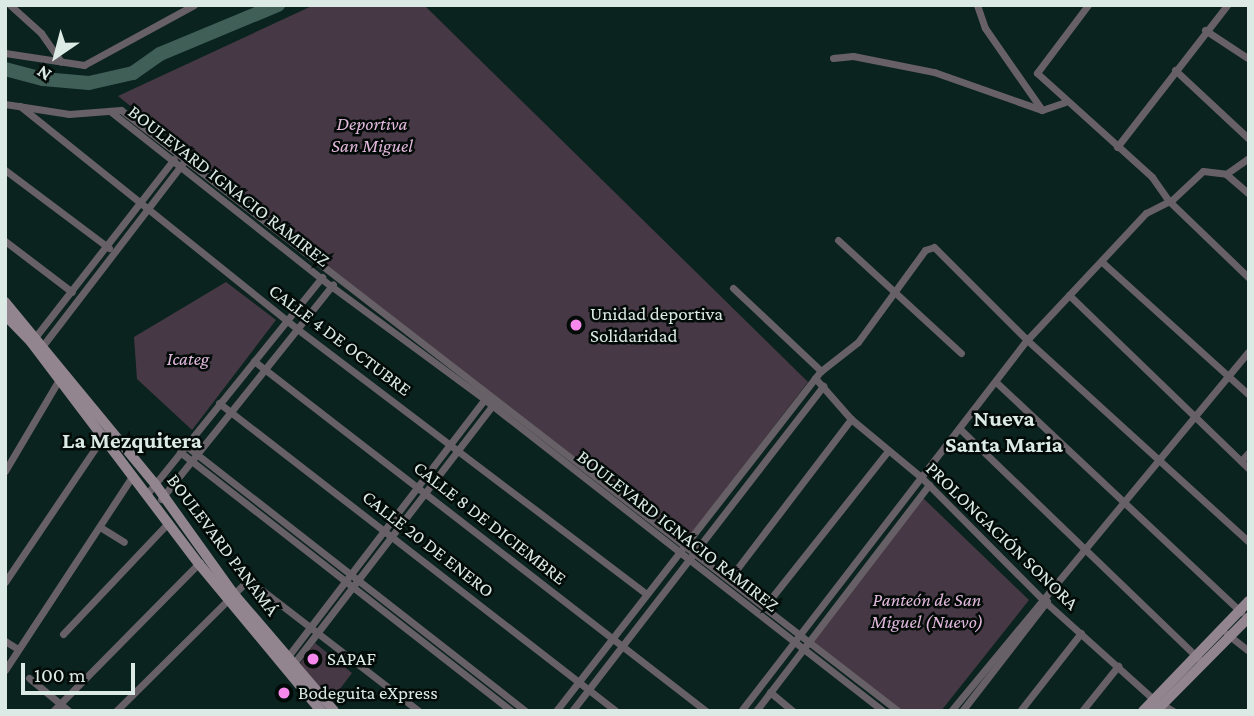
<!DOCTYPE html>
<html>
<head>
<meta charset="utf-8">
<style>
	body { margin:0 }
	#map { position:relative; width:1254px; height:716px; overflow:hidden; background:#0b231e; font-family:"Crimson Pro",serif }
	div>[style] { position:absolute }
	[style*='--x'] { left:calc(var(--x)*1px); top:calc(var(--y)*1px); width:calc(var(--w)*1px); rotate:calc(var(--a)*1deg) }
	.green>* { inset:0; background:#473845 }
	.river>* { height:14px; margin:-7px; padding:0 7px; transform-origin:7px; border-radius:7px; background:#3f5f57 }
	.street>* { height:7px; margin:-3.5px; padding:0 3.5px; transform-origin:3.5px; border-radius:3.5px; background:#686067 }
	.secondary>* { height:10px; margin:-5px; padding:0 5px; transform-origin:5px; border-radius:5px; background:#928590 }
	.dots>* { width:19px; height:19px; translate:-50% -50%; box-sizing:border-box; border:4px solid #030b08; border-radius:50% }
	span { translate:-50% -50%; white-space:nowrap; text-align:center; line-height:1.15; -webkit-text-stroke:5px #030b08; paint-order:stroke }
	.park-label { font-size:19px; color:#e3b8dd; font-style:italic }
	.street-label { font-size:19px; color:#dceae6 }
	.poi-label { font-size:19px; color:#dceae6 }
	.left { translate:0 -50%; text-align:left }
	.quarter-label { font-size:23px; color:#dceae6; font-weight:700 }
	.frame { position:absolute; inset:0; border:7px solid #dceae6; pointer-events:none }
	.north { position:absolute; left:21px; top:21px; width:70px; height:70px; -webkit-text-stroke:5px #030b08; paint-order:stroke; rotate:215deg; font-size:19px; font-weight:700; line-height:28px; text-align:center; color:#dceae6 }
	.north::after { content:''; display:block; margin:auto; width:24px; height:32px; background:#dceae6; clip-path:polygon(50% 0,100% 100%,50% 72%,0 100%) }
	.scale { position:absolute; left:21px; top:663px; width:114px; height:32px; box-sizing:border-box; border:4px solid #dceae6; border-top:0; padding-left:9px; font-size:21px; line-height:24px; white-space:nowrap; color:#dceae6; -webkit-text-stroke:5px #030b08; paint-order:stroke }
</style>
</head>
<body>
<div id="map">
	<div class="green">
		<div style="clip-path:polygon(314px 5px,424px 5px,808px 382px,685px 542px,329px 267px,118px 96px)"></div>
		<div style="clip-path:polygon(226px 282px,276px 320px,192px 430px,137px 379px,134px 337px)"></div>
		<div style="clip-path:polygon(922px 497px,1029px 600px,941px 711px,903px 711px,812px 641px)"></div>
		<div style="clip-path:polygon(315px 643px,352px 673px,330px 702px,299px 665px)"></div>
	</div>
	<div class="river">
		<div style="--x:5;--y:69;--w:39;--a:15"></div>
		<div style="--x:43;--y:79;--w:46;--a:5"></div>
		<div style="--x:89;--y:83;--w:45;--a:-12.8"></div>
		<div style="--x:133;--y:73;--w:33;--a:-35"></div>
		<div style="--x:160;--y:54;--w:128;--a:-22.6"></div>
	</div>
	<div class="street">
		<div style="--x:10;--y:5;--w:42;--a:42.1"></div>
		<div style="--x:41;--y:33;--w:35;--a:55"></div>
		<div style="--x:977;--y:5;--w:24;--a:71"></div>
		<div style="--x:985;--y:28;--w:100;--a:55.2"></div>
		<div style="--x:1088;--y:5;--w:85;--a:126.9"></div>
		<div style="--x:1037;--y:73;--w:155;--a:42.1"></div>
		<div style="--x:1152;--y:177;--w:29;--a:55"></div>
		<div style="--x:1169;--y:201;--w:111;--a:43.9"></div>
		<div style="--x:1205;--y:30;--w:53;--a:33.4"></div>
		<div style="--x:5;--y:53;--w:80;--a:8.6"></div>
		<div style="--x:84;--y:65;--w:125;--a:-28.6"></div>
		<div style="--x:833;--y:58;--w:20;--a:-6"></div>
		<div style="--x:853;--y:56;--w:83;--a:11.2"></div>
		<div style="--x:934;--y:72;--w:114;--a:19.4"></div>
		<div style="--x:1042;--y:110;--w:24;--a:-19"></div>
		<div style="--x:1175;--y:70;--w:101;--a:43"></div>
		<div style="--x:5;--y:104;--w:65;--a:8.9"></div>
		<div style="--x:69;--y:114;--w:52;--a:-4.4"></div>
		<div style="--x:121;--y:110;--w:982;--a:37.72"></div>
		<div style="--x:20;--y:106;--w:354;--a:38.8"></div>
		<div style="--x:296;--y:328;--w:440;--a:37.2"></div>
		<div style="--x:110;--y:111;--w:282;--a:38.4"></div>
		<div style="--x:331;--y:286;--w:190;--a:36.4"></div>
		<div style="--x:484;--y:399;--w:507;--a:38.02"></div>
		<div style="--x:1117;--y:147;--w:180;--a:-52.2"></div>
		<div style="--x:5;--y:170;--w:130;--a:36.9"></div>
		<div style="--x:1226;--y:174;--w:28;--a:-35"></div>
		<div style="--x:838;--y:240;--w:167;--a:42.6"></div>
		<div style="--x:5;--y:241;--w:84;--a:37.3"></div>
		<div style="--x:1102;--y:262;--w:198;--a:42.1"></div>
		<div style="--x:733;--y:288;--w:121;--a:43.3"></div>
		<div style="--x:1069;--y:295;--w:250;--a:44"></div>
		<div style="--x:33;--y:340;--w:229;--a:-52.1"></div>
		<div style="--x:41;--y:348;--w:233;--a:-52.5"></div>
		<div style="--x:254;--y:361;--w:572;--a:37.75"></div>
		<div style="--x:815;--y:378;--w:55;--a:48.7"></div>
		<div style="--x:851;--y:419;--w:92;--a:39.7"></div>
		<div style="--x:922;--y:478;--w:170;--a:45.2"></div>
		<div style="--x:1042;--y:599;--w:149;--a:42"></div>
		<div style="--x:1153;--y:699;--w:23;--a:31"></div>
		<div style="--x:997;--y:383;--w:335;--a:43.2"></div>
		<div style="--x:219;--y:403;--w:502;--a:37.8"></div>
		<div style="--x:960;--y:429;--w:332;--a:43.9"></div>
		<div style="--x:185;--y:445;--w:432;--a:38"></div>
		<div style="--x:180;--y:452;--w:421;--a:38"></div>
		<div style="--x:1241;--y:461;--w:12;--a:-48"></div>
		<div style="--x:5;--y:471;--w:108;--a:-59.4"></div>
		<div style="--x:147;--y:494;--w:279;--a:-51.1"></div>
		<div style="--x:161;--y:499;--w:275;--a:-51.3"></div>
		<div style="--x:100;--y:527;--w:28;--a:32"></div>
		<div style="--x:730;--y:578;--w:200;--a:-52.7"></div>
		<div style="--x:5;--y:582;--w:179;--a:-56"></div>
		<div style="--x:765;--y:606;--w:198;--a:-51.6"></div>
		<div style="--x:63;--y:634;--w:154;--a:-46.6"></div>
		<div style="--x:1227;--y:634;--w:28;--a:38"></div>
		<div style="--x:5;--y:641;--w:13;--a:32"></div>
		<div style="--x:286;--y:659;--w:331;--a:-52.6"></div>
		<div style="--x:291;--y:667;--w:334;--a:-52.4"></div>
		<div style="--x:5;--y:670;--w:233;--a:-56.7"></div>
		<div style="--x:29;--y:678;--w:52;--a:39.5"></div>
		<div style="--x:770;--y:692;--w:30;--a:40"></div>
		<div style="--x:53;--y:711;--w:209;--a:-45.4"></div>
		<div style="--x:116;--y:711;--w:180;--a:-44.8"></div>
		<div style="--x:244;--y:584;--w:10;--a:0"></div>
		<div style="--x:254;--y:584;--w:208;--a:37.6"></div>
		<div style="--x:556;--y:711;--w:431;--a:-52.1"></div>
		<div style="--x:821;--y:371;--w:47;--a:-38.1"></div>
		<div style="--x:858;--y:342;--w:114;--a:-53.9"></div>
		<div style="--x:925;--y:250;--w:9;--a:-18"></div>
		<div style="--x:934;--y:247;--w:132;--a:45"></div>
		<div style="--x:1027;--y:340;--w:300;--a:42.3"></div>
		<div style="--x:572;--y:711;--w:411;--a:-52.3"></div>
		<div style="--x:741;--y:711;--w:468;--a:-52.4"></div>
		<div style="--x:1027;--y:340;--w:174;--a:-46.9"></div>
		<div style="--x:1146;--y:213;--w:29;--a:-27"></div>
		<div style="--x:1172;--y:200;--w:42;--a:-43.1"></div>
		<div style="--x:1203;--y:171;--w:23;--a:7"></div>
		<div style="--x:1226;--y:174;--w:30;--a:41"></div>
		<div style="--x:756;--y:711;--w:285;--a:-52.6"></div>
		<div style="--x:951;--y:711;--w:467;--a:-50.4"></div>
		<div style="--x:962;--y:711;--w:139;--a:-52.3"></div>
		<div style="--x:1020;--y:711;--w:99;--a:-52"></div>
		<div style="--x:1082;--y:711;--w:58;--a:-51.3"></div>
	</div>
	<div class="secondary">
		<div style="--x:5;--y:302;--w:236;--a:50.5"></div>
		<div style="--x:155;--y:484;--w:134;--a:54.4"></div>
		<div style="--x:233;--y:593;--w:155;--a:49.4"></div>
		<div style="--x:5;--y:315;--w:37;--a:46"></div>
		<div style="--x:31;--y:342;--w:278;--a:52.9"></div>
		<div style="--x:199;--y:564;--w:191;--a:50.3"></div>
		<div style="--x:1143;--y:711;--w:153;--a:-46.1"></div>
		<div style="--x:1156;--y:711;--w:132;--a:-45.3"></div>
	</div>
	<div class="dots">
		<div style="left:576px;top:325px;background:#f788ec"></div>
		<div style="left:313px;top:659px;background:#f788ec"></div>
		<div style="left:284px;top:693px;background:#f788ec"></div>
	</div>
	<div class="park-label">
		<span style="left:372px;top:135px">Deportiva<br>San Miguel</span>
		<span style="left:188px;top:359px">Icateg</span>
		<span style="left:927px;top:611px">Panteón de San<br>Miguel (Nuevo)</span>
	</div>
	<div class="street-label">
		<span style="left:229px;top:186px;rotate:38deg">BOULEVARD IGNACIO RAMIREZ</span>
		<span style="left:340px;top:340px;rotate:37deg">CALLE 4 DE OCTUBRE</span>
		<span style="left:490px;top:523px;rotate:38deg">CALLE 8 DE DICIEMBRE</span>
		<span style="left:678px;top:531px;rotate:38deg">BOULEVARD IGNACIO RAMIREZ</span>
		<span style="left:1002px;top:536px;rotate:44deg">PROLONGACIÓN SONORA</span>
		<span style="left:428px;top:544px;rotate:38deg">CALLE 20 DE ENERO</span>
		<span style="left:223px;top:545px;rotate:53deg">BOULEVARD PANAMÁ</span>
	</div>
	<div class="poi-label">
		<span class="left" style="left:590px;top:325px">Unidad deportiva<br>Solidaridad</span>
		<span class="left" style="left:327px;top:659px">SAPAF</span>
		<span class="left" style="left:298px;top:693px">Bodeguita eXpress</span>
	</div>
	<div class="quarter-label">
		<span style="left:1004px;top:431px">Nueva<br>Santa Maria</span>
		<span style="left:132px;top:440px">La Mezquitera</span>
	</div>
	<div class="frame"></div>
	<div class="north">N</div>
	<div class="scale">100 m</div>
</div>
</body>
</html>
